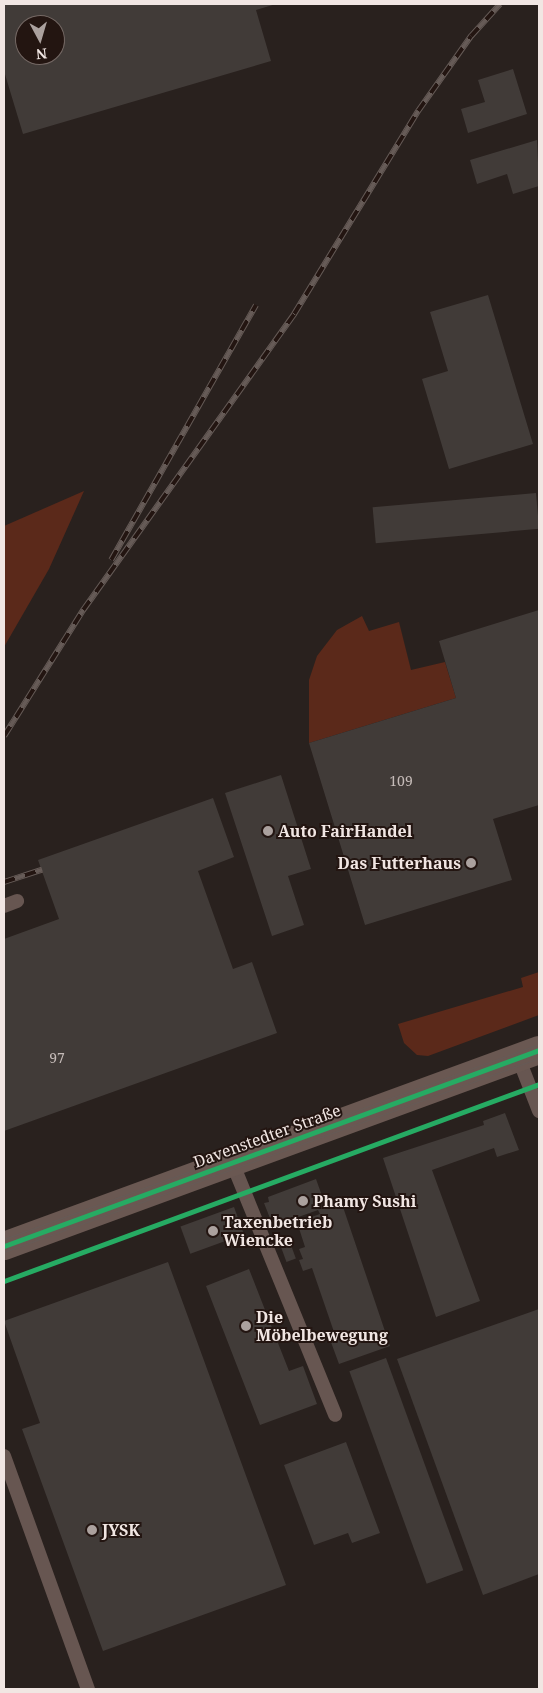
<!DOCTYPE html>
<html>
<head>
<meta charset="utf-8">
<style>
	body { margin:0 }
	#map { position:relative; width:543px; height:1693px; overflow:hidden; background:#29211e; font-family:"Noto Serif",serif }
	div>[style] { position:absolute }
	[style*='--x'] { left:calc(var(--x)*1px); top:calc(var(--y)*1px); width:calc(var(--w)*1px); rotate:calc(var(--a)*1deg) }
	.green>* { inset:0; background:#5b291a }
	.building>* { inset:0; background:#413b38; transform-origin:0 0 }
	.lane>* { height:14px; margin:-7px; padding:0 7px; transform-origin:7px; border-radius:7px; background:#675651 }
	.secondary>* { height:28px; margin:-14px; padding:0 14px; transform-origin:14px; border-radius:14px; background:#6a5852 }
	.tram>* { height:1px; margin:-0.5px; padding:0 0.5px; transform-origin:0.5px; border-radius:0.5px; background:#665b57 }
	.rail>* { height:5.5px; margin-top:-2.75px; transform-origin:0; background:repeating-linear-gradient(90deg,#231511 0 11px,#665b57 0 22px); box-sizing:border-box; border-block:1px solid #665b57 }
	.cycleway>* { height:5px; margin:-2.5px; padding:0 2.5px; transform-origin:2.5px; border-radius:2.5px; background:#26ab63 }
	.dots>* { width:14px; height:14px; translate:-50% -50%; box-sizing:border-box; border:2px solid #231511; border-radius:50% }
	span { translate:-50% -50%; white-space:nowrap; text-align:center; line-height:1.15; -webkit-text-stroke:4px #231511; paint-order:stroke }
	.number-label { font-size:14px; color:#c5bbb8 }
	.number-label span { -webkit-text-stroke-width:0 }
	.poi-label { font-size:16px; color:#f1e6e3; font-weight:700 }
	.left { translate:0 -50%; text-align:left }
	.right { translate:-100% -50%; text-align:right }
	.street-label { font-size:16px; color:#f1e6e3 }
	.frame { position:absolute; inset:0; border:5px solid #f1e6e3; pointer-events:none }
	.north { position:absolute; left:15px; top:15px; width:50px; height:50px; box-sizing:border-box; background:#231511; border:1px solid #756965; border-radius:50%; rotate:174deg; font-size:14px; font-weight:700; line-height:20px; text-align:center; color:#f1e6e3 }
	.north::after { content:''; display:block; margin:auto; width:18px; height:22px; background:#aba19e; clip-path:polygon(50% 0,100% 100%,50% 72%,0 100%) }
</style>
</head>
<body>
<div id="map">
	<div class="green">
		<div style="clip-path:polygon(84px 491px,49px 569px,4px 647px,4px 526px)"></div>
		<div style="clip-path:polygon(362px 616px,369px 631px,399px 622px,411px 670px,445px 662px,456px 698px,309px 743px,309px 680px,317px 656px,337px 630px)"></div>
		<div style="clip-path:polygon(539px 972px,539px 1015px,428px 1056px,417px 1055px,404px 1043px,398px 1024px,523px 987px,521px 978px)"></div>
	</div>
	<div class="building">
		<div style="clip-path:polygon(evenodd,4px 4px,276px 4px,256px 10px,271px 61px,23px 134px,4px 71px,4px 4px,25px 25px,55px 25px,55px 55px,25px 55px,25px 25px)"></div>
		<div style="clip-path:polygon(513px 69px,527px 114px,468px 133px,461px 109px,485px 102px,478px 80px)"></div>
		<div style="clip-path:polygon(537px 140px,539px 186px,513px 194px,507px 174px,477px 184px,470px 160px)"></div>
		<div style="clip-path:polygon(488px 295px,533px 444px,449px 469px,422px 379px,448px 371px,430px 312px)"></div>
		<div style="left:536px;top:493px;width:36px;height:164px;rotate:85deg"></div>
		<div style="clip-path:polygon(539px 610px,539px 805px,493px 819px,512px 880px,365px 925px,309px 743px,456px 698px,439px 641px)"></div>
		<div style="clip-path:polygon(281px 775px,311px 869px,288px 876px,304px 925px,272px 936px,225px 793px)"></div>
		<div style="clip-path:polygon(213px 798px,234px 857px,198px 871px,233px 969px,252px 962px,277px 1033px,4px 1131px,4px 939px,59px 919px,38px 860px)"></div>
		<div style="clip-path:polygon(505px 1113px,519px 1150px,497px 1157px,494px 1148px,432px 1170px,480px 1301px,436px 1317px,383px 1158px,484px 1125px,483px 1121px)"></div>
		<div style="clip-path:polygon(316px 1179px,326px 1207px,341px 1201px,390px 1346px,339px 1364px,328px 1334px,334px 1332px,312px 1268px,303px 1271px,299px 1260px,303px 1259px,299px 1249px,305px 1247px,297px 1222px,320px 1214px,318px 1210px,273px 1226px,264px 1203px,269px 1202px,268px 1197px)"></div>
		<div style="left:234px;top:1207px;width:29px;height:57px;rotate:70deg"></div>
		<div style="left:288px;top:1237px;width:23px;height:10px;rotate:70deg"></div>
		<div style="clip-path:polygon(168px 1262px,286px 1585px,103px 1651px,22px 1429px,40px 1423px,4px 1321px)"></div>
		<div style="clip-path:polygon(249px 1269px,289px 1371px,303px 1366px,317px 1404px,260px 1425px,206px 1286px)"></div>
		<div style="clip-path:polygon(539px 1309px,539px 1574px,483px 1595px,397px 1359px)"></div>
		<div style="left:386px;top:1358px;width:226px;height:39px;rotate:70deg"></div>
		<div style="clip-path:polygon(346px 1442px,380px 1533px,352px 1543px,348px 1533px,314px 1545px,284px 1465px)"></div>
	</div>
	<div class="lane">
		<div style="--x:4;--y:906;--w:14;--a:-21"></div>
		<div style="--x:518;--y:1057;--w:58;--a:68.7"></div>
		<div style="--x:232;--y:1162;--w:273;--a:67.8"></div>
		<div style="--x:4;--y:1456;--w:248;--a:70.2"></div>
	</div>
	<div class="secondary">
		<div style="--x:4;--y:1246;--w:570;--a:-20.12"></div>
	</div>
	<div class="tram">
		<div style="--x:4;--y:1239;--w:569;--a:-20.03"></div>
		<div style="--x:4;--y:1252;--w:569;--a:-19.93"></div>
	</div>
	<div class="rail">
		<div style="--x:111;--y:560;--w:293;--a:-60.4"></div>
		<div style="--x:4;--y:736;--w:149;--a:-57.9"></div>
		<div style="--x:83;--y:610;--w:364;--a:-54.5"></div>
		<div style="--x:294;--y:314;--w:238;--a:-58.6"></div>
		<div style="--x:418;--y:111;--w:92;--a:-54.8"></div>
		<div style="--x:471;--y:36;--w:43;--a:-47.8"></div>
		<div style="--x:4;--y:882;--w:40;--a:-18"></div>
	</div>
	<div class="cycleway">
		<div style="--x:4;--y:1246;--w:570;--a:-20.12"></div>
		<div style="--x:4;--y:1281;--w:570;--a:-20.21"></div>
	</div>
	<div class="dots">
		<div style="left:268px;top:831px;background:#aba19e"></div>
		<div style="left:471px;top:863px;background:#aba19e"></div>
		<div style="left:303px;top:1201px;background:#aba19e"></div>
		<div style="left:213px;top:1231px;background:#aba19e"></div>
		<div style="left:246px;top:1326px;background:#aba19e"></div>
		<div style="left:92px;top:1530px;background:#aba19e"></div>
	</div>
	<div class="number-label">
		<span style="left:401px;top:781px">109</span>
		<span style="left:57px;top:1058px">97</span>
	</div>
	<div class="poi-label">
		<span class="left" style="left:278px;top:831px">Auto FairHandel</span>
		<span class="right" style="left:461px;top:863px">Das Futterhaus</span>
		<span class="left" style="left:313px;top:1201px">Phamy Sushi</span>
		<span class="left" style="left:223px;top:1231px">Taxenbetrieb<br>Wiencke</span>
		<span class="left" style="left:256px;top:1326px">Die<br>Möbelbewegung</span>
		<span class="left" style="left:102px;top:1530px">JYSK</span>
	</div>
	<div class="street-label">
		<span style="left:267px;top:1136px;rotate:-20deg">Davenstedter Straße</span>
	</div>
	<div class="frame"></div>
	<div class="north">N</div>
</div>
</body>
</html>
